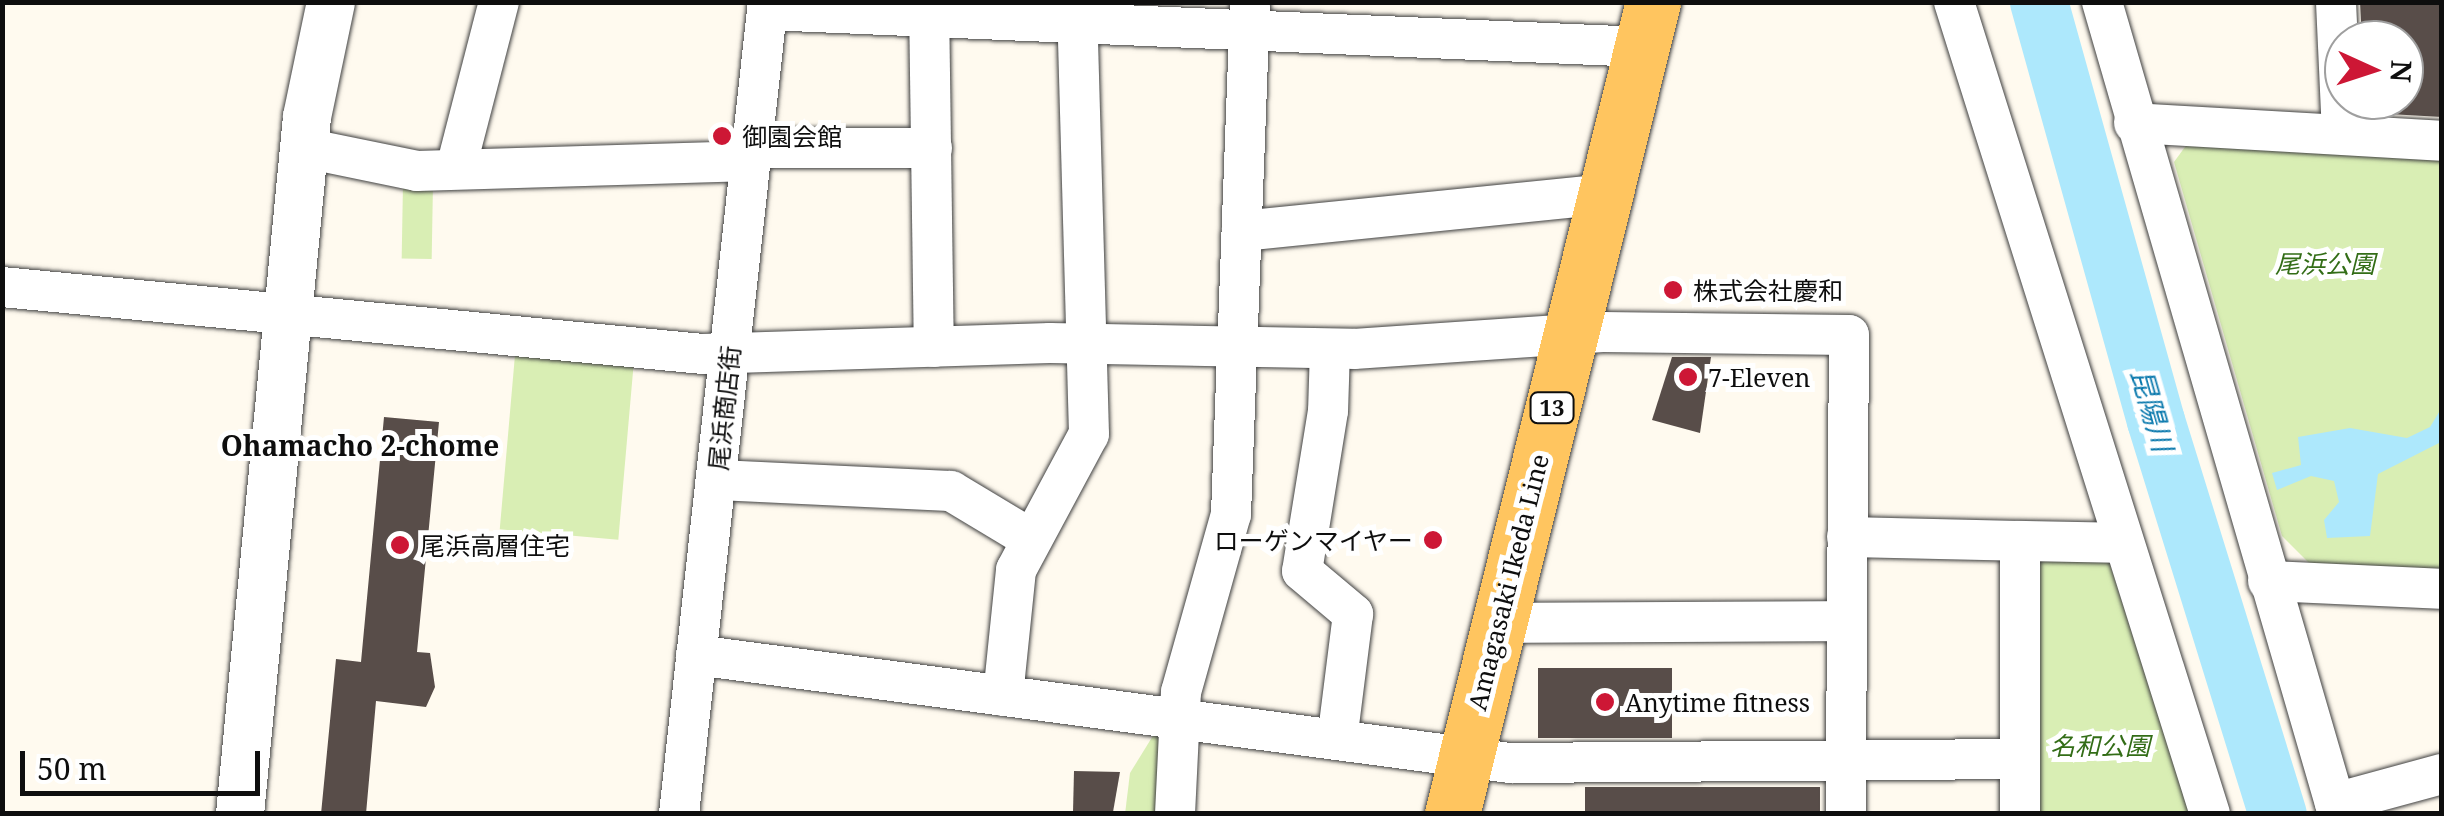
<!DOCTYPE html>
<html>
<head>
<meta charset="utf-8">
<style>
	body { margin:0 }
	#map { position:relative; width:2444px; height:816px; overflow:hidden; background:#fffaef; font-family:"Noto Serif","Noto Sans JP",serif }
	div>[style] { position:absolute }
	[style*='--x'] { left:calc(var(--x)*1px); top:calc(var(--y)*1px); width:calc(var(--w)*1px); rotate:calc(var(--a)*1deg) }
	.green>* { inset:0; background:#d9eeb4; transform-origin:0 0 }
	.water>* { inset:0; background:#ade8fc }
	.river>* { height:58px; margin:-29px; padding:0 29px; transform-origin:29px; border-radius:29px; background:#ade8fc }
	.building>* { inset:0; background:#584d49; transform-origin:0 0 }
	.roads { filter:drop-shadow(0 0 2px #414141) drop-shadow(0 0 2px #414141) }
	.minor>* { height:40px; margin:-20px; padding:0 20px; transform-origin:20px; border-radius:20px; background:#fff }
	.tertiary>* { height:48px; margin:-24px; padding:0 24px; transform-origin:24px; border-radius:24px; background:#fff }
	.primary>* { height:55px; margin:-27.5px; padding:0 27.5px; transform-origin:27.5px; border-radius:27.5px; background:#ffc55f }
	.dots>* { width:28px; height:28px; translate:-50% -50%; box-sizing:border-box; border:5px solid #fff; border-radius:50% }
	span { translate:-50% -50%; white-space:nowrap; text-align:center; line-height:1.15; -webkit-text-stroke:10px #fff; paint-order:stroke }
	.shield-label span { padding:2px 8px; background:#fff; border:2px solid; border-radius:8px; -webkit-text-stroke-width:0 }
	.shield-label { font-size:22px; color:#0e0e0e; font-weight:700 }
	.poi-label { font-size:25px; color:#0e0e0e }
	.left { translate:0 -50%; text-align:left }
	.right { translate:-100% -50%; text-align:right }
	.park-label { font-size:25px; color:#336d17; font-style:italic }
	.street-label { font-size:25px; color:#0e0e0e }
	.water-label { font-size:28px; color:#0a79ad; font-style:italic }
	.neighbourhood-label { font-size:28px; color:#0e0e0e; font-weight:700 }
	.frame { position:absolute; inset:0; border:5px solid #0e0e0e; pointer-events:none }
	.north { position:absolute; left:2324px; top:20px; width:100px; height:100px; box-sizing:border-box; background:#fff; border:2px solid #9f9f9f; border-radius:50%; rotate:93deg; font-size:28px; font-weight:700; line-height:40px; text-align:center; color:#0e0e0e }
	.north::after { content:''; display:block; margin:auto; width:35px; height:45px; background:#cd1735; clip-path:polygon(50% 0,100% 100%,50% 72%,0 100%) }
	.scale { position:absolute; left:20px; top:751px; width:240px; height:45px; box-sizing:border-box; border:5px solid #0e0e0e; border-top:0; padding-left:12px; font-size:30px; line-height:35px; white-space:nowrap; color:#0e0e0e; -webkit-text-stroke:8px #fff; paint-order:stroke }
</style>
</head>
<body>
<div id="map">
	<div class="green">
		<div style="clip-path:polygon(2193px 136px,2441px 154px,2441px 575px,2316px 570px,2282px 536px,2174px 162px)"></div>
		<div style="left:433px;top:183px;width:76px;height:30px;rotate:91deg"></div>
		<div style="left:515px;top:355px;width:119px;height:175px;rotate:5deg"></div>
		<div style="clip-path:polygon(2033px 554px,2107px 555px,2189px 813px,2036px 813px)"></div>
		<div style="clip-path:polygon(1159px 726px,1165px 813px,1125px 814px,1130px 773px)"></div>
	</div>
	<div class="water">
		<div style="clip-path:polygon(2441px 409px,2439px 443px,2378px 474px,2370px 536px,2327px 538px,2324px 520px,2339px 502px,2334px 481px,2311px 476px,2277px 490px,2272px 473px,2301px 465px,2298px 437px,2350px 428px,2407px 438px,2430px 427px)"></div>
	</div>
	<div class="river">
		<div style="--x:2039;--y:2;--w:435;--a:74.4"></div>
		<div style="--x:2156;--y:421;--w:412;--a:72.8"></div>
	</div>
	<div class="building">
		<div style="clip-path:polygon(2360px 2px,2442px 2px,2442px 117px,2371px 113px,2364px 105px,2404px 100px,2404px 40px,2362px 40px)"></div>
		<div style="clip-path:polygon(1672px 357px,1711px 357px,1700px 433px,1652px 420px)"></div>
		<div style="clip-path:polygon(384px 417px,439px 422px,417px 652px,430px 653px,435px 687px,426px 707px,376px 701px,366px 814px,321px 814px,336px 659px,361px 662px)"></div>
		<div style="left:1538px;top:668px;width:134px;height:70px"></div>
		<div style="clip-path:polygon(1074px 771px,1120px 772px,1113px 812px,1073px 812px)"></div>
		<div style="left:1820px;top:787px;width:27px;height:235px;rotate:90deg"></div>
	</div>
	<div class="roads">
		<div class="minor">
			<div style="--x:929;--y:2;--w:345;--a:89.2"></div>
			<div style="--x:1954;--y:2;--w:851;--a:72.5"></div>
			<div style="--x:2102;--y:2;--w:846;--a:73.79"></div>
			<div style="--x:2336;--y:2;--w:132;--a:87.4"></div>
			<div style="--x:767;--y:10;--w:876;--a:2.42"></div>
			<div style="--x:2134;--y:123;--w:309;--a:3.3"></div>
			<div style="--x:305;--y:148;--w:114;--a:11.6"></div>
			<div style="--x:417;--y:171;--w:334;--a:-1.7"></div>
			<div style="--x:752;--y:148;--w:180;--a:0"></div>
			<div style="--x:456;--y:168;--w:171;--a:-75.5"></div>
			<div style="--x:1242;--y:231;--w:365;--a:-5.8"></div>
			<div style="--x:2;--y:287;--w:704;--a:5.46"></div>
			<div style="--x:703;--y:354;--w:347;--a:-1.8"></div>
			<div style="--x:1050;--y:343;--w:304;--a:1.1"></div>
			<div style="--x:1354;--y:349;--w:249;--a:-3.9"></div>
			<div style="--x:1602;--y:332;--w:247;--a:0.7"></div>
			<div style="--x:1849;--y:335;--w:479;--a:90.4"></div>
			<div style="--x:1330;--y:349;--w:62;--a:91.8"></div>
			<div style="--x:1328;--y:411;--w:162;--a:99.2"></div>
			<div style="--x:1302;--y:571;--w:67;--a:40.1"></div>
			<div style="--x:1353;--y:614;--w:127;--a:97.2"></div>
			<div style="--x:717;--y:480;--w:234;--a:2.7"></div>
			<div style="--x:951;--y:491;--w:93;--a:31"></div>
			<div style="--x:1847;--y:537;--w:173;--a:1.3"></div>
			<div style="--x:2020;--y:541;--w:273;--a:90"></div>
			<div style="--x:2020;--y:541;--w:102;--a:1.1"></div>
			<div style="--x:2268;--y:581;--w:174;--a:2.6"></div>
			<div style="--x:1497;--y:623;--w:350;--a:-0.3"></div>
			<div style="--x:696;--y:655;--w:821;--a:7.56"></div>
			<div style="--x:1510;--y:763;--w:509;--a:-0.45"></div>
			<div style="--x:1003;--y:696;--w:127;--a:-84.1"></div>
			<div style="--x:1016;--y:570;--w:154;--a:-61.8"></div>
			<div style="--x:1089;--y:434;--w:432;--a:-91.6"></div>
			<div style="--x:2335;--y:803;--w:111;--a:-15.2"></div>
			<div style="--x:679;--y:814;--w:817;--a:-83.75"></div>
			<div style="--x:1175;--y:814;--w:122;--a:-87.2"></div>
			<div style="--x:1181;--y:692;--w:185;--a:-74.3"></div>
			<div style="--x:1231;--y:514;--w:509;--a:-87.86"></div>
		</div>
		<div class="tertiary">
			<div style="--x:240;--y:814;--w:700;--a:-84.51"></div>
			<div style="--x:307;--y:117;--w:117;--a:-78.2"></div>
		</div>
		<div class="primary">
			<div style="--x:1452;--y:814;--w:837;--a:-76.1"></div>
		</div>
	</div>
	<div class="dots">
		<div style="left:722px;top:136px;background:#cd1735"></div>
		<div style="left:1673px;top:290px;background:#cd1735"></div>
		<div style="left:1688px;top:377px;background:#cd1735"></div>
		<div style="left:1433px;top:540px;background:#cd1735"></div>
		<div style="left:400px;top:545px;background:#cd1735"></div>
		<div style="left:1605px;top:702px;background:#cd1735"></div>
	</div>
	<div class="shield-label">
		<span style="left:1552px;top:408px">13</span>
	</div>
	<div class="poi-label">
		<span class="left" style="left:742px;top:136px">御園会館</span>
		<span class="left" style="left:1693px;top:290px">株式会社慶和</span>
		<span class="left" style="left:1708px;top:377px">7-Eleven</span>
		<span class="right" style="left:1413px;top:540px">ローゲンマイヤー</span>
		<span class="left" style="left:420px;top:545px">尾浜高層住宅</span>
		<span class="left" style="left:1625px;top:702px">Anytime fitness</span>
	</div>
	<div class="park-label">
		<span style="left:2325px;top:263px">尾浜公園</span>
		<span style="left:2100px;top:745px">名和公園</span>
	</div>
	<div class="street-label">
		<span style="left:724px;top:408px;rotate:-84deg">尾浜商店街</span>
		<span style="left:1508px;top:582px;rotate:-76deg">Amagasaki Ikeda Line</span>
	</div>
	<div class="water-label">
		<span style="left:2153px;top:410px;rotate:74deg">昆陽川</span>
	</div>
	<div class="neighbourhood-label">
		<span style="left:360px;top:445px">Ohamacho 2-chome</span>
	</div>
	<div class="frame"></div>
	<div class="north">N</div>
	<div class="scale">50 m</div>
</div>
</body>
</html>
